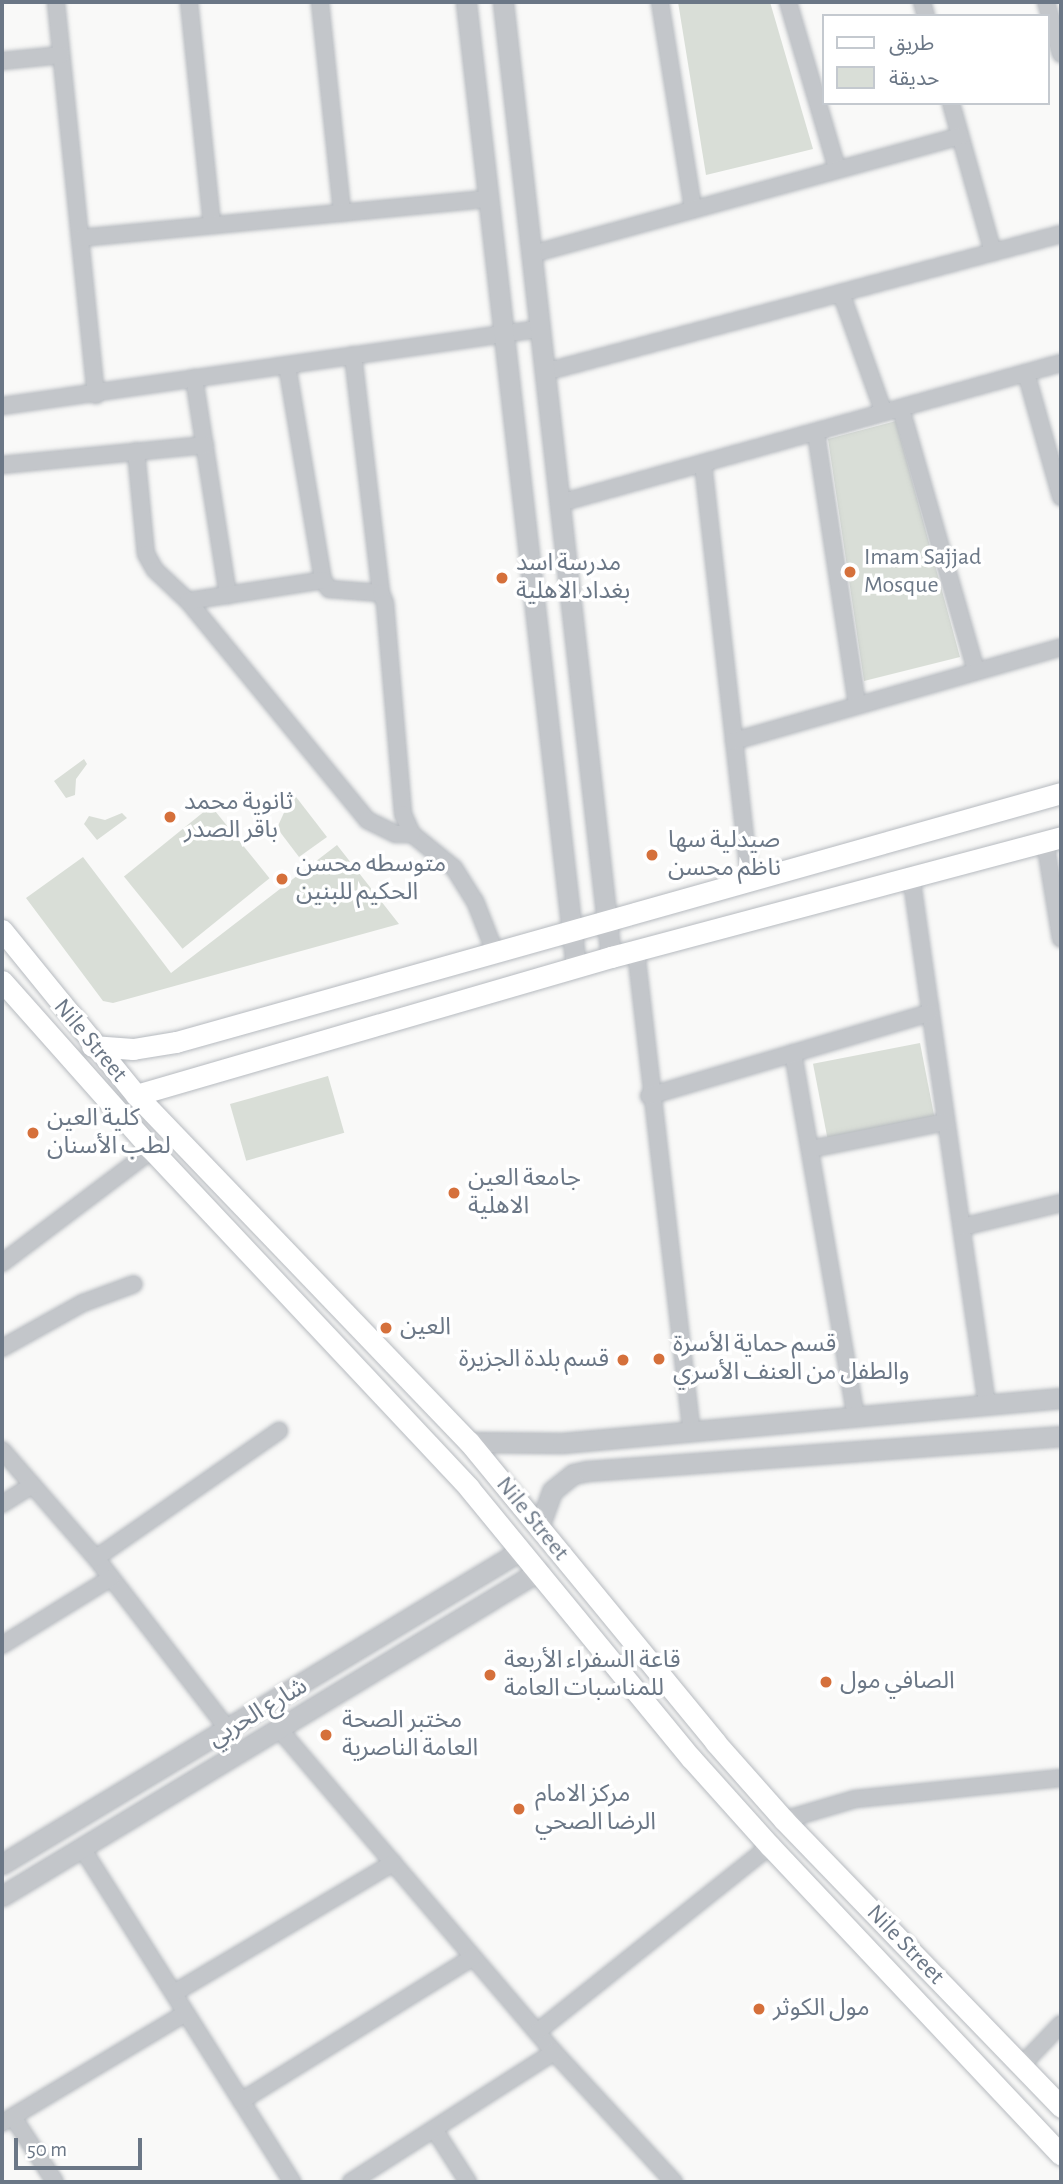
<!DOCTYPE html>
<html>
<head>
<meta charset="utf-8">
<style>
	body { margin:0 }
	#map { position:relative; width:1063px; height:2184px; overflow:hidden; background:#f9f9f8; font-family:"Alegreya Sans","Noto Sans Arabic",sans-serif }
	div>[style] { position:absolute }
	[style*='--x'] { left:calc(var(--x)*1px); top:calc(var(--y)*1px); width:calc(var(--w)*1px); rotate:calc(var(--a)*1deg) }
	.green>* { inset:0; background:#d9ded7; transform-origin:0 0 }
	.roads { filter:drop-shadow(0 0 2px #b6babf) drop-shadow(0 0 2px #b6babf) }
	.minor>* { height:16px; margin:-8px; padding:0 8px; transform-origin:8px; border-radius:8px; background:#c3c6ca }
	.tertiary>* { height:19px; margin:-9.5px; padding:0 9.5px; transform-origin:9.5px; border-radius:9.5px; background:#c3c6ca }
	.secondary>* { height:21px; margin:-10.5px; padding:0 10.5px; transform-origin:10.5px; border-radius:10.5px; background:#fff }
	.dots>* { width:19px; height:19px; translate:-50% -50%; box-sizing:border-box; border:4px solid #fff; border-radius:50% }
	span { translate:-50% -50%; white-space:nowrap; text-align:center; line-height:1.15; -webkit-text-stroke:7px #fff; paint-order:stroke }
	.poi-label { font-size:24px; color:#6b7786 }
	.left { translate:0 -50%; text-align:left }
	.right { translate:-100% -50%; text-align:right }
	.street-label { font-size:24px; color:#6b7786 }
	.frame { position:absolute; inset:0; border:4px solid #6b7786; pointer-events:none }
	.legend { position:absolute; left:822px; top:14px; width:228px; height:91px; box-sizing:border-box; background:#fff; border:2px solid #c4c9cf; margin:0; padding:9px 12px; list-style:none; font-size:21px; color:#6b7786 }
	.legend li { display:flex; align-items:center; gap:14px; height:35px }
	.legend b { width:35px; border:2px solid #c4c9cf }
	.scale { position:absolute; left:14px; top:2138px; width:128px; height:32px; box-sizing:border-box; border:4px solid #6b7786; border-top:0; padding-left:9px; font-size:21px; line-height:24px; white-space:nowrap; color:#6b7786; -webkit-text-stroke:5px #fff; paint-order:stroke }
</style>
</head>
<body>
<div id="map">
	<div class="green">
		<div style="clip-path:polygon(678px 2px,770px 2px,813px 149px,706px 175px)"></div>
		<div style="clip-path:polygon(896px 421px,960px 657px,864px 681px,828px 439px)"></div>
		<div style="clip-path:polygon(84px 759px,87px 764px,76px 779px,75px 795px,66px 798px,54px 781px)"></div>
		<div style="clip-path:polygon(293px 793px,327px 837px,299px 857px,277px 828px)"></div>
		<div style="left:211px;top:806px;width:93px;height:112px;rotate:51deg"></div>
		<div style="clip-path:polygon(122px 813px,127px 818px,97px 840px,84px 824px,89px 816px,105px 820px)"></div>
		<div style="clip-path:polygon(337px 845px,399px 924px,113px 1003px,103px 1001px,26px 898px,83px 857px,171px 973px)"></div>
		<div style="left:920px;top:1043px;width:75px;height:109px;rotate:79deg"></div>
		<div style="left:328px;top:1076px;width:59px;height:102px;rotate:74deg"></div>
	</div>
	<div class="roads">
		<div class="minor">
			<div style="--x:56;--y:2;--w:395;--a:84.2"></div>
			<div style="--x:189;--y:2;--w:224;--a:84.1"></div>
			<div style="--x:320;--y:2;--w:212;--a:84"></div>
			<div style="--x:660;--y:2;--w:210;--a:80.9"></div>
			<div style="--x:788;--y:2;--w:174;--a:73.6"></div>
			<div style="--x:922;--y:2;--w:15;--a:74"></div>
			<div style="--x:1046;--y:2;--w:54;--a:73.9"></div>
			<div style="--x:2;--y:61;--w:59;--a:-5.8"></div>
			<div style="--x:951;--y:103;--w:155;--a:74.3"></div>
			<div style="--x:80;--y:238;--w:410;--a:-5.5"></div>
			<div style="--x:532;--y:254;--w:444;--a:-15.4"></div>
			<div style="--x:841;--y:293;--w:127;--a:70.3"></div>
			<div style="--x:353;--y:355;--w:240;--a:83.3"></div>
			<div style="--x:287;--y:365;--w:218;--a:80.5"></div>
			<div style="--x:323;--y:580;--w:11;--a:56"></div>
			<div style="--x:329;--y:589;--w:52;--a:4.4"></div>
			<div style="--x:381;--y:593;--w:11;--a:68"></div>
			<div style="--x:385;--y:603;--w:212;--a:85.1"></div>
			<div style="--x:403;--y:814;--w:22;--a:66"></div>
			<div style="--x:412;--y:834;--w:54;--a:39"></div>
			<div style="--x:454;--y:868;--w:39;--a:58"></div>
			<div style="--x:475;--y:901;--w:55;--a:68.6"></div>
			<div style="--x:545;--y:372;--w:534;--a:-14.97"></div>
			<div style="--x:1026;--y:373;--w:129;--a:74.2"></div>
			<div style="--x:194;--y:378;--w:220;--a:81.1"></div>
			<div style="--x:2;--y:406;--w:542;--a:-8.17"></div>
			<div style="--x:901;--y:409;--w:272;--a:74"></div>
			<div style="--x:816;--y:433;--w:274;--a:81.4"></div>
			<div style="--x:136;--y:451;--w:103;--a:84.5"></div>
			<div style="--x:146;--y:554;--w:18;--a:61"></div>
			<div style="--x:155;--y:570;--w:45;--a:43.2"></div>
			<div style="--x:188;--y:601;--w:283;--a:50.7"></div>
			<div style="--x:367;--y:820;--w:32;--a:26"></div>
			<div style="--x:396;--y:834;--w:16;--a:0"></div>
			<div style="--x:703;--y:463;--w:420;--a:83.6"></div>
			<div style="--x:2;--y:465;--w:204;--a:-5.6"></div>
			<div style="--x:560;--y:503;--w:520;--a:-15.61"></div>
			<div style="--x:188;--y:601;--w:137;--a:-8.8"></div>
			<div style="--x:734;--y:741;--w:340;--a:-16"></div>
			<div style="--x:1045;--y:841;--w:99;--a:80.7"></div>
			<div style="--x:911;--y:875;--w:535;--a:81.84"></div>
			<div style="--x:636;--y:951;--w:485;--a:83.4"></div>
			<div style="--x:793;--y:1053;--w:370;--a:80.2"></div>
			<div style="--x:649;--y:1096;--w:292;--a:-16.5"></div>
			<div style="--x:810;--y:1149;--w:138;--a:-11.3"></div>
			<div style="--x:962;--y:1227;--w:102;--a:-13.6"></div>
			<div style="--x:2;--y:1263;--w:188;--a:-37"></div>
			<div style="--x:2;--y:1348;--w:93;--a:-29.1"></div>
			<div style="--x:83;--y:1303;--w:54;--a:-20.4"></div>
			<div style="--x:2;--y:1450;--w:143;--a:49"></div>
			<div style="--x:96;--y:1558;--w:215;--a:52.4"></div>
			<div style="--x:2;--y:1504;--w:36;--a:-32"></div>
			<div style="--x:96;--y:1558;--w:223;--a:-34.8"></div>
			<div style="--x:2;--y:1645;--w:128;--a:-31.6"></div>
			<div style="--x:279;--y:1729;--w:424;--a:49.6"></div>
			<div style="--x:554;--y:2052;--w:177;--a:47.3"></div>
			<div style="--x:784;--y:1820;--w:74;--a:-16.5"></div>
			<div style="--x:855;--y:1799;--w:207;--a:-5.8"></div>
			<div style="--x:82;--y:1848;--w:395;--a:57.8"></div>
			<div style="--x:174;--y:1993;--w:255;--a:-30.7"></div>
			<div style="--x:537;--y:2032;--w:298;--a:-38.6"></div>
			<div style="--x:1021;--y:2066;--w:58;--a:-46.4"></div>
			<div style="--x:241;--y:2101;--w:273;--a:-31.8"></div>
			<div style="--x:13;--y:2117;--w:77;--a:57.1"></div>
			<div style="--x:2;--y:2123;--w:214;--a:-30.9"></div>
			<div style="--x:434;--y:2129;--w:63;--a:57.3"></div>
			<div style="--x:351;--y:2182;--w:241;--a:-32.6"></div>
		</div>
		<div class="tertiary">
			<div style="--x:466;--y:2;--w:971;--a:83.5"></div>
			<div style="--x:503;--y:2;--w:961;--a:83.55"></div>
			<div style="--x:469;--y:1442;--w:93;--a:0.6"></div>
			<div style="--x:562;--y:1443;--w:501;--a:-5.15"></div>
			<div style="--x:539;--y:1527;--w:38;--a:-70"></div>
			<div style="--x:552;--y:1491;--w:27;--a:-39"></div>
			<div style="--x:573;--y:1474;--w:14;--a:-12"></div>
			<div style="--x:587;--y:1471;--w:475;--a:-4.2"></div>
			<div style="--x:2;--y:1864;--w:607;--a:-31.13"></div>
			<div style="--x:2;--y:1896;--w:628;--a:-31.18"></div>
		</div>
		<div class="secondary">
			<div style="--x:2;--y:930;--w:213;--a:50.9"></div>
			<div style="--x:136;--y:1095;--w:481;--a:46.2"></div>
			<div style="--x:469;--y:1442;--w:388;--a:50.6"></div>
			<div style="--x:715;--y:1742;--w:104;--a:48.5"></div>
			<div style="--x:784;--y:1820;--w:399;--a:46"></div>
			<div style="--x:2;--y:981;--w:226;--a:48.4"></div>
			<div style="--x:152;--y:1150;--w:463;--a:46.8"></div>
			<div style="--x:469;--y:1488;--w:350;--a:50.6"></div>
			<div style="--x:691;--y:1758;--w:118;--a:48.1"></div>
			<div style="--x:770;--y:1846;--w:424;--a:46.7"></div>
			<div style="--x:92;--y:1046;--w:41;--a:4.2"></div>
			<div style="--x:133;--y:1049;--w:44;--a:-9.2"></div>
			<div style="--x:176;--y:1042;--w:919;--a:-15.71"></div>
			<div style="--x:136;--y:1095;--w:495;--a:-16.2"></div>
			<div style="--x:611;--y:957;--w:466;--a:-14.9"></div>
		</div>
	</div>
	<div class="dots">
		<div style="left:850px;top:572px;background:#d5703b"></div>
		<div style="left:502px;top:578px;background:#d5703b"></div>
		<div style="left:170px;top:817px;background:#d5703b"></div>
		<div style="left:652px;top:855px;background:#d5703b"></div>
		<div style="left:282px;top:879px;background:#d5703b"></div>
		<div style="left:33px;top:1133px;background:#d5703b"></div>
		<div style="left:454px;top:1193px;background:#d5703b"></div>
		<div style="left:386px;top:1328px;background:#d5703b"></div>
		<div style="left:659px;top:1359px;background:#d5703b"></div>
		<div style="left:623px;top:1360px;background:#d5703b"></div>
		<div style="left:490px;top:1675px;background:#d5703b"></div>
		<div style="left:826px;top:1682px;background:#d5703b"></div>
		<div style="left:326px;top:1735px;background:#d5703b"></div>
		<div style="left:519px;top:1809px;background:#d5703b"></div>
		<div style="left:759px;top:2009px;background:#d5703b"></div>
	</div>
	<div class="poi-label">
		<span class="left" style="left:864px;top:572px">Imam Sajjad<br>Mosque</span>
		<span class="left" style="left:516px;top:578px">مدرسة اسد<br>بغداد الاهلية</span>
		<span class="left" style="left:184px;top:817px">ثانوية محمد<br>باقر الصدر</span>
		<span class="left" style="left:668px;top:855px">صيدلية سها<br>ناظم محسن</span>
		<span class="left" style="left:296px;top:879px">متوسطه محسن<br>الحكيم للبنين</span>
		<span class="left" style="left:47px;top:1133px">كلية العين<br>لطب الأسنان</span>
		<span class="left" style="left:468px;top:1193px">جامعة العين<br>الاهلية</span>
		<span class="left" style="left:400px;top:1328px">العين</span>
		<span class="left" style="left:673px;top:1359px">قسم حماية الأسرة<br>والطفل من العنف الأسري</span>
		<span class="right" style="left:609px;top:1360px">قسم بلدة الجزيرة</span>
		<span class="left" style="left:504px;top:1675px">قاعة السفراء الأربعة<br>للمناسبات العامة</span>
		<span class="left" style="left:840px;top:1682px">الصافي مول</span>
		<span class="left" style="left:342px;top:1735px">مختبر الصحة<br>العامة الناصرية</span>
		<span class="left" style="left:535px;top:1809px">مركز الامام<br>الرضا الصحي</span>
		<span class="left" style="left:773px;top:2009px">مول الكوثر</span>
	</div>
	<div class="street-label">
		<span style="left:90px;top:1041px;rotate:50deg">Nile Street</span>
		<span style="left:532px;top:1519px;rotate:51deg">Nile Street</span>
		<span style="left:258px;top:1713px;rotate:-31deg">شارع الحربي</span>
		<span style="left:905px;top:1945px;rotate:46deg">Nile Street</span>
	</div>
	<div class="frame"></div>
	<ul class="legend">
	<li><b style="height:9px;background:#fff"></b>طريق</li>
	<li><b style="height:19px;background:#d9ded7"></b>حديقة</li>
	</ul>
	<div class="scale">50 m</div>
</div>
</body>
</html>
